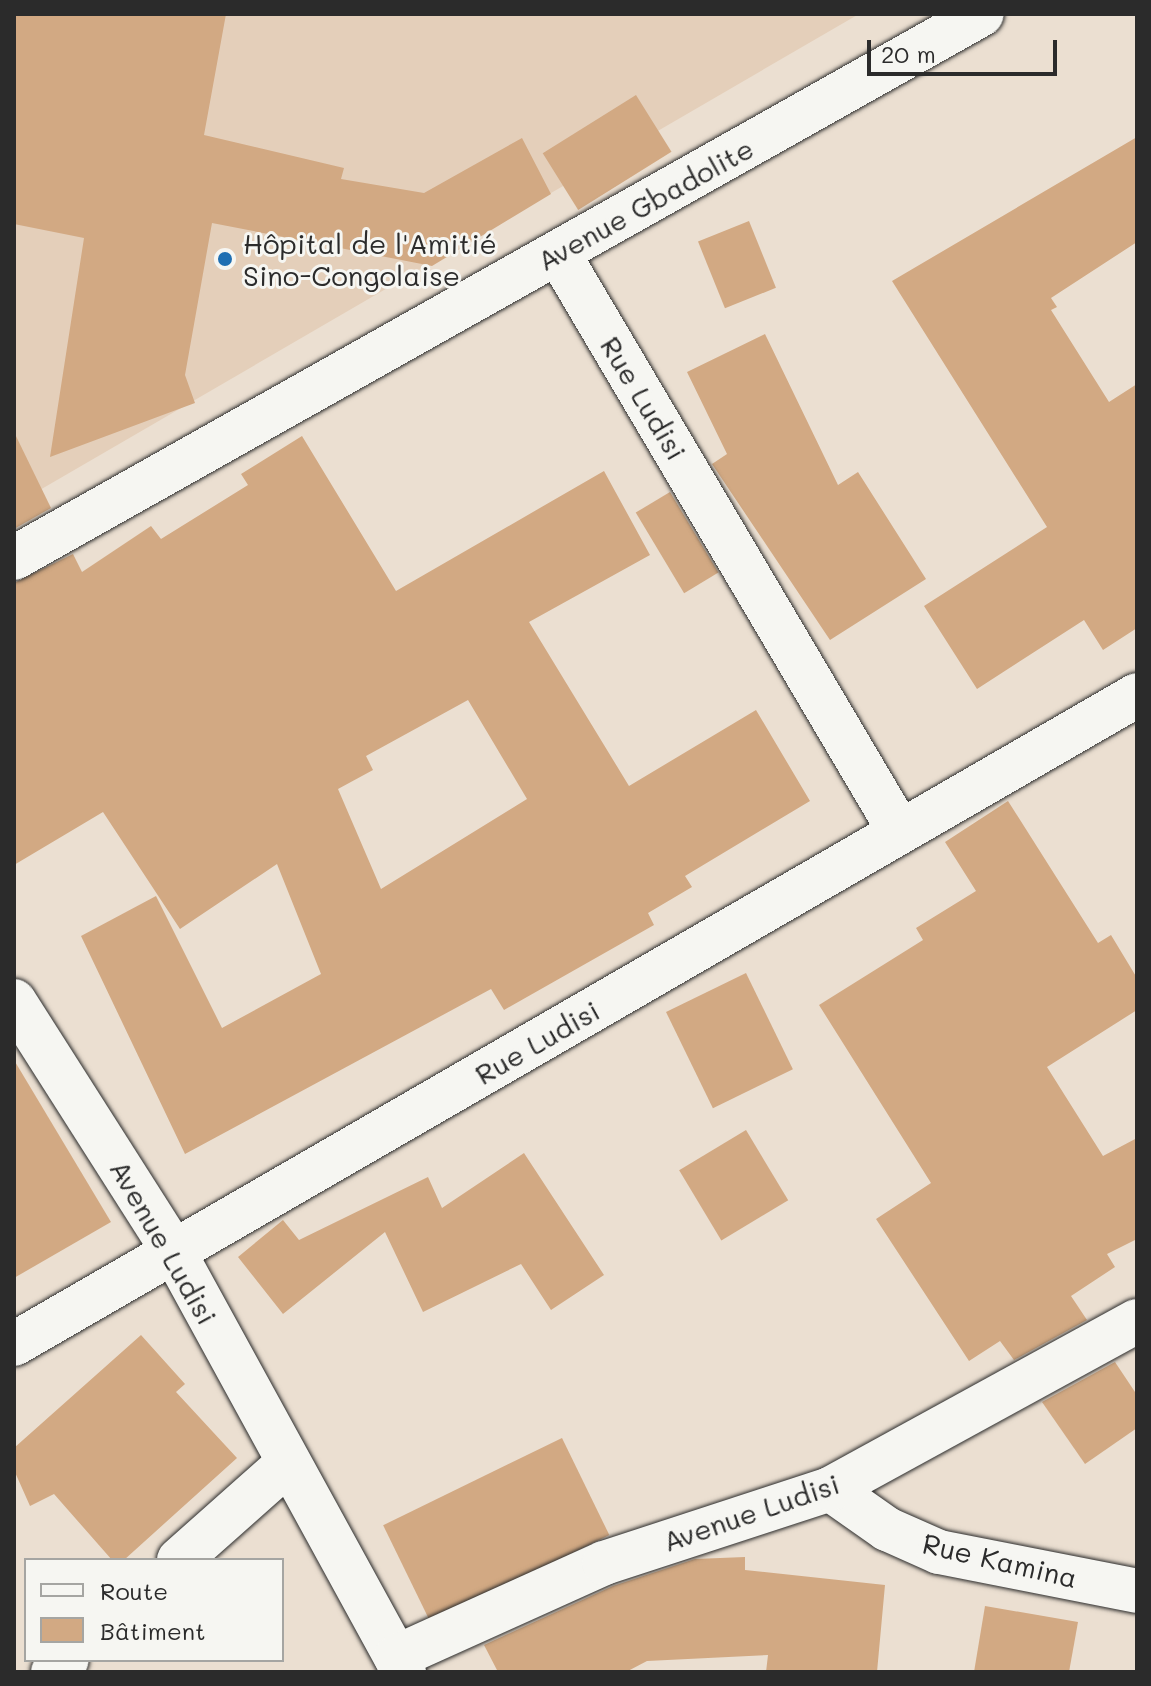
<!DOCTYPE html>
<html>
<head>
<meta charset="utf-8">
<style>
	body { margin:0 }
	#map { position:relative; width:1151px; height:1686px; overflow:hidden; background:#ebdfd1; font-family:Mali,sans-serif }
	div>[style] { position:absolute }
	[style*='--x'] { left:calc(var(--x)*1px); top:calc(var(--y)*1px); width:calc(var(--w)*1px); rotate:calc(var(--a)*1deg) }
	.built>* { inset:0; background:#e4cfba }
	.building>* { inset:0; background:#d2a983; transform-origin:0 0 }
	.roads { filter:drop-shadow(0 0 2px #2b2b2b) drop-shadow(0 0 2px #2b2b2b) }
	.minor>* { height:44px; margin:-22px; padding:0 22px; transform-origin:22px; border-radius:22px; background:#f6f6f2 }
	.dots>* { width:22px; height:22px; translate:-50% -50%; box-sizing:border-box; border:4px solid #f6f6f2; border-radius:50% }
	span { translate:-50% -50%; white-space:nowrap; text-align:center; line-height:1.15; -webkit-text-stroke:6px #f6f6f2; paint-order:stroke }
	.street-label { font-size:28px; color:#2b2b2b }
	.poi-label { font-size:28px; color:#2b2b2b }
	.left { translate:0 -50%; text-align:left }
	.frame { position:absolute; inset:0; border:16px solid #2b2b2b; pointer-events:none }
	.legend { position:absolute; left:24px; top:1558px; width:260px; height:104px; box-sizing:border-box; background:#f6f6f2; border:2px solid #a5a5a2; margin:0; padding:10px 14px; list-style:none; font-size:24px; color:#2b2b2b }
	.legend li { display:flex; align-items:center; gap:16px; height:40px }
	.legend b { width:40px; border:2px solid #a5a5a2 }
	.scale { position:absolute; left:867px; top:40px; width:190px; height:36px; box-sizing:border-box; border:4px solid #2b2b2b; border-top:0; padding-left:10px; font-size:24px; line-height:28px; white-space:nowrap; color:#2b2b2b; -webkit-text-stroke:6px #f6f6f2; paint-order:stroke }
</style>
</head>
<body>
<div id="map">
	<div class="built">
		<div style="clip-path:polygon(14px 14px,859px 14px,14px 505px)"></div>
	</div>
	<div class="building">
		<div style="clip-path:polygon(14px 14px,226px 14px,204px 135px,344px 168px,341px 179px,424px 193px,522px 138px,551px 194px,432px 266px,212px 223px,185px 375px,195px 403px,50px 457px,84px 238px,14px 224px)"></div>
		<div style="left:636px;top:95px;width:67px;height:110px;rotate:58deg"></div>
		<div style="clip-path:polygon(1137px 137px,1137px 242px,1051px 298px,1057px 307px,1051px 310px,1109px 402px,1137px 384px,1137px 628px,1103px 650px,1084px 620px,977px 689px,924px 606px,1047px 527px,892px 281px)"></div>
		<div style="left:749px;top:221px;width:72px;height:55px;rotate:68deg"></div>
		<div style="clip-path:polygon(765px 334px,838px 485px,858px 472px,926px 579px,830px 640px,712px 464px,727px 454px,687px 372px)"></div>
		<div style="clip-path:polygon(14px 432px,51px 508px,14px 529px)"></div>
		<div style="clip-path:polygon(evenodd,302px 436px,396px 591px,604px 471px,650px 555px,529px 622px,629px 786px,756px 710px,810px 801px,685px 876px,692px 887px,648px 913px,654px 925px,504px 1010px,491px 989px,185px 1154px,81px 936px,156px 896px,222px 1028px,321px 974px,277px 864px,180px 929px,103px 812px,14px 865px,14px 583px,73px 554px,82px 572px,151px 526px,161px 539px,248px 485px,241px 474px,302px 436px,468px 700px,527px 799px,381px 889px,338px 789px,373px 770px,366px 756px,468px 700px)"></div>
		<div style="left:670px;top:492px;width:94px;height:40px;rotate:59deg"></div>
		<div style="clip-path:polygon(1008px 801px,1098px 943px,1111px 935px,1137px 978px,1137px 1010px,1047px 1067px,1103px 1156px,1137px 1138px,1137px 1239px,1107px 1254px,1115px 1267px,1071px 1296px,1087px 1320px,1014px 1360px,1000px 1341px,969px 1361px,876px 1219px,931px 1183px,819px 1005px,923px 940px,916px 928px,976px 891px,945px 842px)"></div>
		<div style="left:746px;top:973px;width:107px;height:89px;rotate:64deg"></div>
		<div style="clip-path:polygon(14px 1060px,111px 1222px,14px 1278px)"></div>
		<div style="left:746px;top:1130px;width:82px;height:78px;rotate:59deg"></div>
		<div style="clip-path:polygon(524px 1153px,604px 1275px,551px 1310px,521px 1264px,423px 1312px,385px 1232px,283px 1314px,238px 1257px,283px 1220px,299px 1240px,428px 1177px,442px 1208px)"></div>
		<div style="clip-path:polygon(141px 1335px,185px 1384px,176px 1392px,237px 1458px,124px 1560px,112px 1560px,54px 1494px,30px 1506px,14px 1470px,14px 1448px)"></div>
		<div style="clip-path:polygon(1115px 1362px,1137px 1395px,1137px 1428px,1085px 1464px,1042px 1402px)"></div>
		<div style="left:562px;top:1438px;width:108px;height:199px;rotate:64deg"></div>
		<div style="clip-path:polygon(745px 1557px,745px 1570px,885px 1585px,877px 1672px,766px 1672px,768px 1655px,647px 1661px,626px 1672px,498px 1672px,484px 1645px,613px 1586px,695px 1559px)"></div>
		<div style="clip-path:polygon(985px 1606px,1078px 1622px,1069px 1672px,974px 1672px)"></div>
	</div>
	<div class="roads">
		<div class="minor">
			<div style="--x:558;--y:253;--w:672;--a:59.43"></div>
			<div style="--x:14;--y:558;--w:1110;--a:-29.34"></div>
			<div style="--x:14;--y:1001;--w:298;--a:57.5"></div>
			<div style="--x:174;--y:1252;--w:479;--a:61.3"></div>
			<div style="--x:14;--y:1344;--w:1297;--a:-30.02"></div>
			<div style="--x:830;--y:1489;--w:70;--a:35.1"></div>
			<div style="--x:887;--y:1529;--w:57;--a:23.9"></div>
			<div style="--x:939;--y:1552;--w:202;--a:11.1"></div>
			<div style="--x:179;--y:1560;--w:143;--a:-41.6"></div>
			<div style="--x:396;--y:1657;--w:228;--a:-24.3"></div>
			<div style="--x:604;--y:1563;--w:238;--a:-18.1"></div>
			<div style="--x:830;--y:1489;--w:350;--a:-28.7"></div>
			<div style="--x:53;--y:1672;--w:18;--a:-41"></div>
		</div>
	</div>
	<div class="dots">
		<div style="left:225px;top:259px;background:#1f6fb2"></div>
	</div>
	<div class="street-label">
		<span style="left:645px;top:204px;rotate:-29deg">Avenue Gbadolite</span>
		<span style="left:644px;top:398px;rotate:59deg">Rue Ludisi</span>
		<span style="left:537px;top:1042px;rotate:-30deg">Rue Ludisi</span>
		<span style="left:164px;top:1242px;rotate:60deg">Avenue Ludisi</span>
		<span style="left:751px;top:1512px;rotate:-19deg">Avenue Ludisi</span>
		<span style="left:1000px;top:1560px;rotate:13deg">Rue Kamina</span>
	</div>
	<div class="poi-label">
		<span class="left" style="left:243px;top:259px">Hôpital de l'Amitié<br>Sino-Congolaise</span>
	</div>
	<div class="frame"></div>
	<ul class="legend">
	<li><b style="height:10px;background:#f6f6f2"></b>Route</li>
	<li><b style="height:22px;background:#d2a983"></b>Bâtiment</li>
	</ul>
	<div class="scale">20 m</div>
</div>
</body>
</html>
